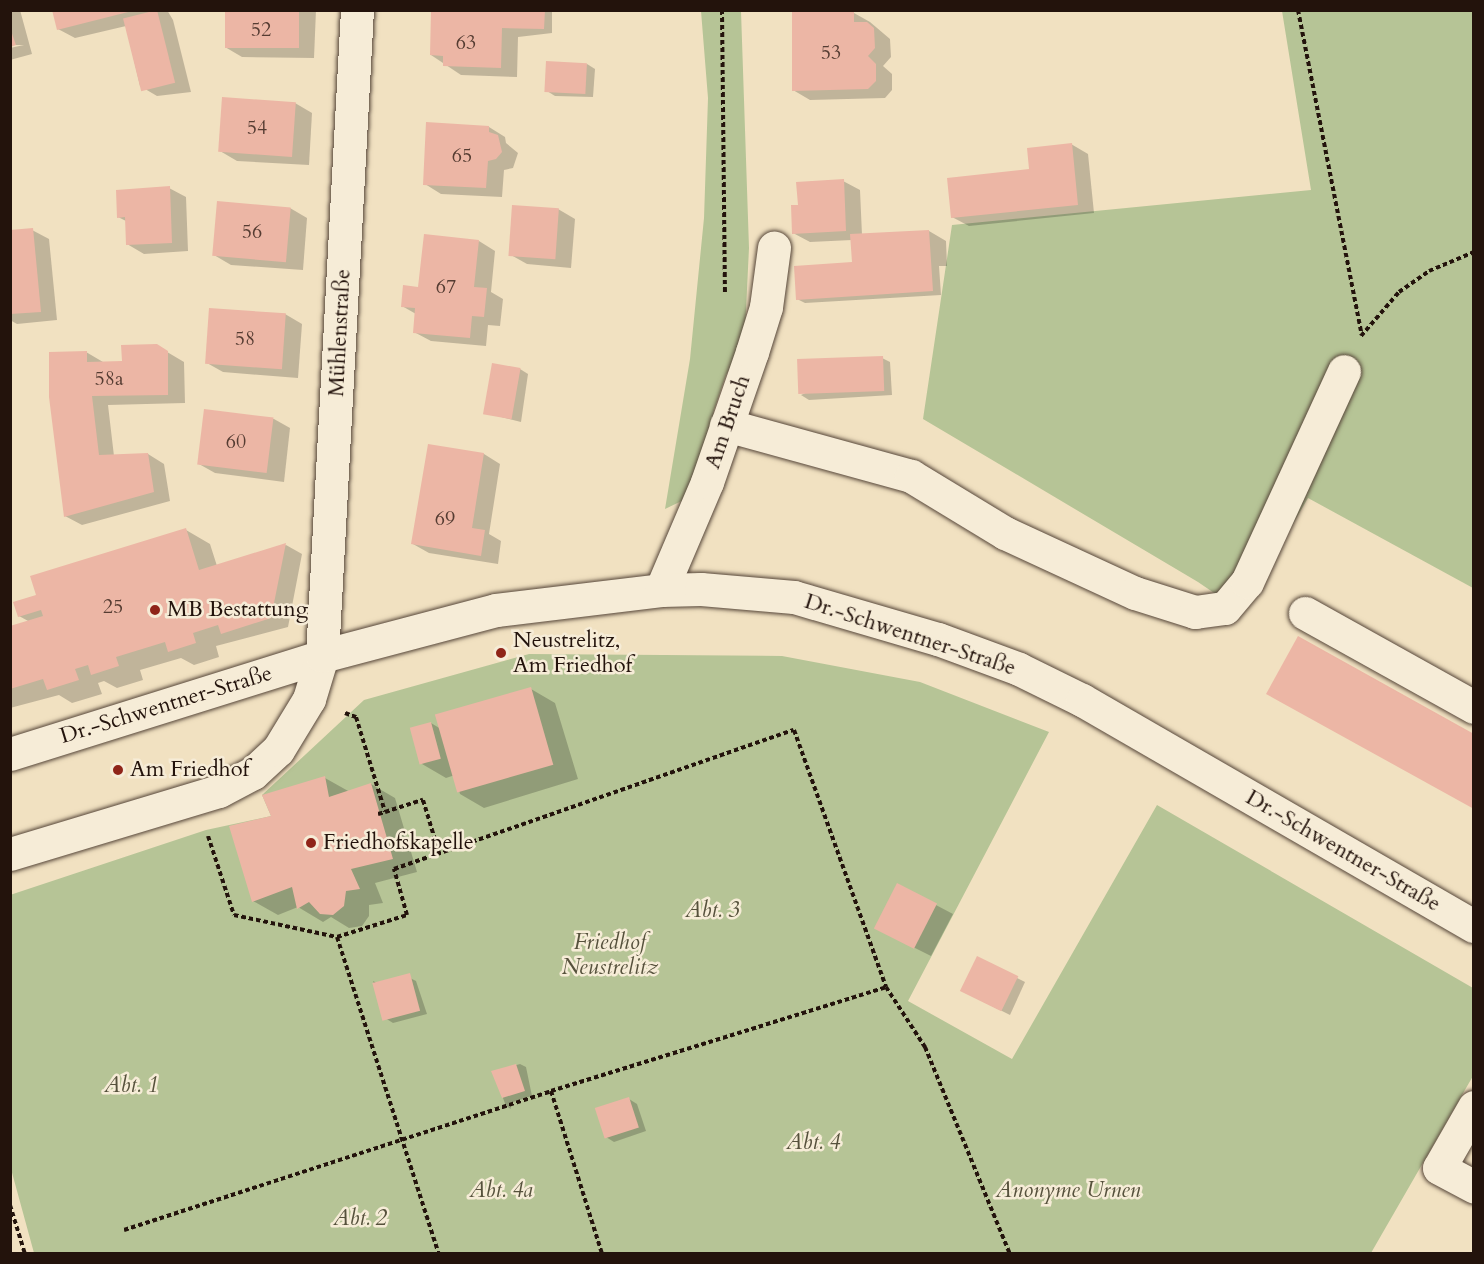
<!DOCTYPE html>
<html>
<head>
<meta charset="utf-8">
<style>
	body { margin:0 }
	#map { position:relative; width:1484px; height:1264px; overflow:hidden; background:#f1e1c1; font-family:Cardo,serif }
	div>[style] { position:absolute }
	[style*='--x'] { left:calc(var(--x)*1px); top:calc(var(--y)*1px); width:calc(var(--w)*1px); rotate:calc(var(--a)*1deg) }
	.green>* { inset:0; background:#b6c496 }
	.shadow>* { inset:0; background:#0003 }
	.building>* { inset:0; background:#ecb6a5; transform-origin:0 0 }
	.path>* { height:4px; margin-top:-2px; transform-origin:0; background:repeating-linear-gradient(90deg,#23130c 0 4.5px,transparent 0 7.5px) }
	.roads { filter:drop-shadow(0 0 2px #564639) drop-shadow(0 0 2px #564639) }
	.minor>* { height:33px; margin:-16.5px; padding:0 16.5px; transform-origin:16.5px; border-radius:16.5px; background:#f6ecd7 }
	.dots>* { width:16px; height:16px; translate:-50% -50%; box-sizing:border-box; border:3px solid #f6ecd7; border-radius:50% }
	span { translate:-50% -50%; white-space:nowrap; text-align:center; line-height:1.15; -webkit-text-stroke:5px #f6ecd7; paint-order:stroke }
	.number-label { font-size:20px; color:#553c32 }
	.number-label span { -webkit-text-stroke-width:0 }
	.street-label { font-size:22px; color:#23130c }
	.poi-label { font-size:22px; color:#23130c }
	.left { translate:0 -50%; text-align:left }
	.park-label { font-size:22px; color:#56513c; font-style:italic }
	.frame { position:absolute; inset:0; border:12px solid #23130c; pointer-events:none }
</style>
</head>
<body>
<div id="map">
	<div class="green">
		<div style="clip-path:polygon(701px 11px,741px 11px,749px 248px,745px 331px,740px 353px,726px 375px,714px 410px,706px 454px,690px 497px,665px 509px,690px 359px,704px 218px,708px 98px)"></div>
		<div style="clip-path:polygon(1282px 11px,1473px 11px,1473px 588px,1308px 498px,1242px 612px,1198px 582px,923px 419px,952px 225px,1311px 190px)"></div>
		<div style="clip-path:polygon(529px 654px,782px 656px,920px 682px,1049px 732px,908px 1001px,1012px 1059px,1157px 805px,1473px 988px,1473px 1076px,1371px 1253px,34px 1253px,11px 1169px,10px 895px,206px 830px,271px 816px,262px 795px,364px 700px)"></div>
	</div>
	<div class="shadow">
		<div style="clip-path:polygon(10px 10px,20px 10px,32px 54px,10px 60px,10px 48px,24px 45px,10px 45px)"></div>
		<div style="clip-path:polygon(54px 10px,167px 10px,173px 20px,191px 92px,157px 96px,140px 86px,126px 26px,75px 38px,58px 29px)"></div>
		<div style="clip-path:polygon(226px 10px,316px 10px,314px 58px,242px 57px,225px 47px)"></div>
		<div style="clip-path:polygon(433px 10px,552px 10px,552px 33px,518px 37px,517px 77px,461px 75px,431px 55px)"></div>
		<div style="clip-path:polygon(794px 10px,854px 13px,870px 22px,890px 39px,891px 57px,883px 66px,892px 74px,892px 90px,885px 98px,810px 100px,793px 90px)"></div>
		<div style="clip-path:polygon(587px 64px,595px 69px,593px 97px,555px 96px,547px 91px)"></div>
		<div style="clip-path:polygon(295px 103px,312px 113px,309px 165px,237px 161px,220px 151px)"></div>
		<div style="clip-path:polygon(489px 127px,505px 137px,506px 143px,518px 153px,513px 168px,504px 170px,502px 197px,441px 194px,425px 184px)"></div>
		<div style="clip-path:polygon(1071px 144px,1088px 154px,1094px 213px,969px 226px,952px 217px)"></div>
		<div style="clip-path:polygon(843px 181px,860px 190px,862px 235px,929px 231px,946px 241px,947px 266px,939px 266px,941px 295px,805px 303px,797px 299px,858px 263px,852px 240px,810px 242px,793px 233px,799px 207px)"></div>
		<div style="clip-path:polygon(169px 188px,186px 197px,188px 251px,144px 254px,127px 244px,126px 221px,118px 217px)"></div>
		<div style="clip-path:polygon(290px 208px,307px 218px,303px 270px,231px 265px,214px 255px)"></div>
		<div style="clip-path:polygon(558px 209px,575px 219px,571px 268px,527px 264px,511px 255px)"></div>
		<div style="clip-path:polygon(32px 230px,49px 239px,57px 320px,17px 324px,10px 320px,10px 232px)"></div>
		<div style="clip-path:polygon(479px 241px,495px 251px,491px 292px,503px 299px,500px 326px,488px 325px,486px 346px,431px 341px,414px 332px,416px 314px,402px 306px)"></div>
		<div style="clip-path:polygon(285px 314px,302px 324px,298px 378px,223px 372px,207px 363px)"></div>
		<div style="clip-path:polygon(157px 346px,184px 362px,185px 403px,108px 405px,114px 456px,148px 454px,164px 464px,170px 501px,82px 525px,65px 516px,86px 352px,103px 362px,123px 363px)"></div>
		<div style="clip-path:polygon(882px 358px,890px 362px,892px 395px,809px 400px,801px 395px)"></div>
		<div style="clip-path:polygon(520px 369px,528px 374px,521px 422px,486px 413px)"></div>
		<div style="clip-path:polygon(205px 411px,274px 419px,290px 428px,284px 482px,215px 473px,199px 464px)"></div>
		<div style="clip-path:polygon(429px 446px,484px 454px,500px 464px,489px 534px,501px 541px,498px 564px,429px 553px,413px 544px)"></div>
		<div style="clip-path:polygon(186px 530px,210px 544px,217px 566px,286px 545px,302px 554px,288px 627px,216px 646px,219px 657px,194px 665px,181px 658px,140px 670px,143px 680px,117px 688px,104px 681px,98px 683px,102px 694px,72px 703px,59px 695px,10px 708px,10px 628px,30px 622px,19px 616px,38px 596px)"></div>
		<div style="clip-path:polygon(531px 689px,555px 703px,578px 779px,484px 808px,460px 794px,455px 775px,446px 778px,422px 764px,431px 723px,441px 729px)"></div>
		<div style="clip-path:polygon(325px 778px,350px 792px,371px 784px,395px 798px,417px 872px,375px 883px,383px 903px,369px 905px,369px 916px,362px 926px,349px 928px,331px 917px,323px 922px,298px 907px,278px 915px,253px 901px,273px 817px)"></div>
		<div style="clip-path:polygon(898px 885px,953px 914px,931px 956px,893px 937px)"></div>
		<div style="clip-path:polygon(977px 958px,1025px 982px,1010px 1015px,970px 995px)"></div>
		<div style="clip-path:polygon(408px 977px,416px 981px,427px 1014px,393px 1023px,385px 1018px,373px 981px,379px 984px)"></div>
		<div style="clip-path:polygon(520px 1064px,526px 1067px,532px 1096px,510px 1103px,511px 1109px,506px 1106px,493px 1072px)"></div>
		<div style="clip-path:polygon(629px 1099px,637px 1104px,646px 1131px,614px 1142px,606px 1137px)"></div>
	</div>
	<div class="building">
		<div style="clip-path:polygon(52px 10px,131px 10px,132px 11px,57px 30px)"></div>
		<div style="left:157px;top:10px;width:75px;height:35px;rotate:76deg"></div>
		<div style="left:225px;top:10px;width:74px;height:38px"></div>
		<div style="clip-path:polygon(431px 10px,545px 10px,544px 29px,502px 28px,501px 68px,443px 66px,443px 56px,430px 55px)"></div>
		<div style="clip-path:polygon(792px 10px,854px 11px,854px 22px,867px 22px,874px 28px,875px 48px,868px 56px,876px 64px,876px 81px,868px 89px,792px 91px)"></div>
		<div style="clip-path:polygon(10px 28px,16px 45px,10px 47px)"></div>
		<div style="left:546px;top:61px;width:41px;height:31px;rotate:3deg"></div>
		<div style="left:222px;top:97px;width:74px;height:55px;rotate:4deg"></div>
		<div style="clip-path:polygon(426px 122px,489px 126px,489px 132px,498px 135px,502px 152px,496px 159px,488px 161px,486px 188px,423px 185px)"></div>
		<div style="clip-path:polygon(1072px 143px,1078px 205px,951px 218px,947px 178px,1029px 169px,1027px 148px)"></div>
		<div style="clip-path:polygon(844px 179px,846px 231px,792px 234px,791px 205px,798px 205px,796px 182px)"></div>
		<div style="clip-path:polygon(170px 186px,172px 243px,126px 245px,125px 217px,117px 218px,116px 190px)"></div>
		<div style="left:217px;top:201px;width:74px;height:55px;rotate:5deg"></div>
		<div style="left:512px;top:205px;width:47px;height:51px;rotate:4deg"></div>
		<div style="clip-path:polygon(33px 228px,41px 312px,10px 314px,10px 230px)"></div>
		<div style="clip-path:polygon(929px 230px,933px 291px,796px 300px,794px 266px,852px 262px,850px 234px)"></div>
		<div style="clip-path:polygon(424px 234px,479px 240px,474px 287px,487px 288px,484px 317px,472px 316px,470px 338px,413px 333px,415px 308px,401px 307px,403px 285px,418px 287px)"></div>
		<div style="left:209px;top:308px;width:77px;height:56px;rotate:4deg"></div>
		<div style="clip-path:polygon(157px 344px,168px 351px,168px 395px,92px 396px,99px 455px,148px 453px,154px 492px,64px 517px,49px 397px,49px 352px,87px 351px,87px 362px,122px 361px,121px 345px)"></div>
		<div style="left:883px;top:356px;width:35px;height:86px;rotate:88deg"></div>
		<div style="left:492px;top:363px;width:29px;height:52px;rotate:10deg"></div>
		<div style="left:204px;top:409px;width:70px;height:56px;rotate:7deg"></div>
		<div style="clip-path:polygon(428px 444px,484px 453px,472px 528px,485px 530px,481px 556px,411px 544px)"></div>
		<div style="clip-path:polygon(186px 528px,199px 570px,286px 543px,271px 618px,221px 634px,218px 625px,193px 633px,196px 643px,168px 652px,165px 642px,116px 657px,119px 666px,91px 675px,88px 665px,75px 669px,79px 680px,47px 690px,43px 679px,10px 689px,10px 626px,43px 616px,41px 610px,18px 617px,13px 602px,36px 595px,30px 576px)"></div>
		<div style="clip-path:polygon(1298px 636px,1474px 734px,1474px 809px,1266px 694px)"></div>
		<div style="left:531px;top:687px;width:81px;height:100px;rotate:74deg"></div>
		<div style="left:431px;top:722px;width:38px;height:22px;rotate:75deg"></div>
		<div style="clip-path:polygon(325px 776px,329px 797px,371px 783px,393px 859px,351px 869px,360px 889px,346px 891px,344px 906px,333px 915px,320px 914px,309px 902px,297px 909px,292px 887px,252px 902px,229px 826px,271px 816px,262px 795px)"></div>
		<div style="left:897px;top:883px;width:45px;height:51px;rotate:27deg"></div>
		<div style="left:977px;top:956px;width:46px;height:39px;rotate:26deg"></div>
		<div style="left:410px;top:973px;width:39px;height:39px;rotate:75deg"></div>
		<div style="clip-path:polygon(516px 1064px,525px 1091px,502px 1098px,500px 1102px,502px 1098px,491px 1071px)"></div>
		<div style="left:629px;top:1097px;width:32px;height:36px;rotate:72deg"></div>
	</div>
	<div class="path">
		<div style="--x:722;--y:10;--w:285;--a:89.4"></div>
		<div style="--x:1298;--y:10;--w:331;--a:78.9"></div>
		<div style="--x:1361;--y:336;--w:58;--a:-49.2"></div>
		<div style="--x:1399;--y:292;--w:37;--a:-35"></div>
		<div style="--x:1429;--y:271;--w:49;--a:-22.9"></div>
		<div style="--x:345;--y:713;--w:12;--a:20"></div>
		<div style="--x:356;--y:717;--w:99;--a:73"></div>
		<div style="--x:385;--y:812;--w:40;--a:-18"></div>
		<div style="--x:423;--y:800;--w:55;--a:73.2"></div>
		<div style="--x:378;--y:814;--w:7;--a:-16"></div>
		<div style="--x:208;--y:836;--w:83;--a:71.8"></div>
		<div style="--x:234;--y:915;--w:105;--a:12.1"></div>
		<div style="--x:337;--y:937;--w:333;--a:72.2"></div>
		<div style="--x:337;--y:937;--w:73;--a:-17.4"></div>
		<div style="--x:407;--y:915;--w:48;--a:-105.8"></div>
		<div style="--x:394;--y:869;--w:423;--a:-19.2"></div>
		<div style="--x:794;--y:730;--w:273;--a:70.3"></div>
		<div style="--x:886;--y:987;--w:72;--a:57"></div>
		<div style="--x:925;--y:1047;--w:224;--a:67.7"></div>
		<div style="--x:551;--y:1091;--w:171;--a:72.6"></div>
		<div style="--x:10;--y:1205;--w:51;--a:73"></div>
		<div style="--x:124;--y:1230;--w:449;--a:-18"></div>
		<div style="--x:551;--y:1091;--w:351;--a:-17.2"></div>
	</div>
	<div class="roads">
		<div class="minor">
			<div style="--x:726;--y:425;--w:192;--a:15.4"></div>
			<div style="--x:911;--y:476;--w:110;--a:31.2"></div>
			<div style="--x:1005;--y:533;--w:143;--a:24.8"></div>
			<div style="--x:1135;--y:593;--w:63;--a:17.6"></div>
			<div style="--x:1195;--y:612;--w:30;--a:-8"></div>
			<div style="--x:1225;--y:608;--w:34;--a:-50"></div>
			<div style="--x:1247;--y:582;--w:232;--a:-65.3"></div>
			<div style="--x:661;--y:590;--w:117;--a:-66.9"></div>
			<div style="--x:707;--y:482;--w:138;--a:-70.9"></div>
			<div style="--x:752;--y:352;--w:47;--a:-72.7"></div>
			<div style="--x:766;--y:307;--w:60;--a:-82.3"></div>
			<div style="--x:1305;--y:613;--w:193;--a:29.1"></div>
			<div style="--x:10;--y:754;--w:327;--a:-17.4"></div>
			<div style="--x:322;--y:656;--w:180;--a:-14.8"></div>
			<div style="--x:496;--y:610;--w:166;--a:-6.9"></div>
			<div style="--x:661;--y:590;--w:40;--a:-1.4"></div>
			<div style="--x:701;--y:589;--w:93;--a:4.9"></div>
			<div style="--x:794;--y:597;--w:150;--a:16.3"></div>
			<div style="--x:938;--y:639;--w:86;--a:20.3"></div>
			<div style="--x:1019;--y:669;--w:70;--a:26.2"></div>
			<div style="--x:1082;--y:700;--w:452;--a:30"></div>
			<div style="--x:10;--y:854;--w:218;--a:-16.8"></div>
			<div style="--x:219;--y:791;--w:38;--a:-28"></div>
			<div style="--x:253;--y:773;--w:34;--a:-43"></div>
			<div style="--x:278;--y:750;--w:60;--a:-58.7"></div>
			<div style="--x:309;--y:699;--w:45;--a:-73.2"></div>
			<div style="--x:322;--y:656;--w:647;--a:-86.9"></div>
			<div style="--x:1474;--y:1107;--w:70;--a:119.8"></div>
			<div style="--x:1439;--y:1168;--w:40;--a:28"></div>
		</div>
	</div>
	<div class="dots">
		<div style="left:155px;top:610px;background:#8f2418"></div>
		<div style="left:501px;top:653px;background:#8f2418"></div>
		<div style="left:118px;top:770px;background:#8f2418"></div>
		<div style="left:311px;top:843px;background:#8f2418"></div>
	</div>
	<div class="number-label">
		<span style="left:261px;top:29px">52</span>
		<span style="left:466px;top:42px">63</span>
		<span style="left:831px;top:52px">53</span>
		<span style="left:257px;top:127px">54</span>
		<span style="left:462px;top:155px">65</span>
		<span style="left:252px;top:231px">56</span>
		<span style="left:446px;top:286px">67</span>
		<span style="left:245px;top:338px">58</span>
		<span style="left:109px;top:378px">58a</span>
		<span style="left:236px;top:441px">60</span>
		<span style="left:445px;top:518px">69</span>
		<span style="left:113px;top:606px">25</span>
	</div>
	<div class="street-label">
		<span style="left:340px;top:333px;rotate:-87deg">Mühlenstraße</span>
		<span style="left:728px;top:422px;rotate:-71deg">Am Bruch</span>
		<span style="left:910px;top:635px;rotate:18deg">Dr.-Schwentner-Straße</span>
		<span style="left:166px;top:705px;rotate:-17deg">Dr.-Schwentner-Straße</span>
		<span style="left:1343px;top:851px;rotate:30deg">Dr.-Schwentner-Straße</span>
	</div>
	<div class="poi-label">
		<span class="left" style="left:167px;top:610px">MB Bestattung</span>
		<span class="left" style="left:513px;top:653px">Neustrelitz,<br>Am Friedhof</span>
		<span class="left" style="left:130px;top:770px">Am Friedhof</span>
		<span class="left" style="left:323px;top:843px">Friedhofskapelle</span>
	</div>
	<div class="park-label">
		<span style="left:712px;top:911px">Abt. 3</span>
		<span style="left:610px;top:955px">Friedhof<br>Neustrelitz</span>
		<span style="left:131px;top:1086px">Abt. 1</span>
		<span style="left:813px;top:1143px">Abt. 4</span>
		<span style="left:501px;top:1191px">Abt. 4a</span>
		<span style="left:1068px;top:1191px">Anonyme Urnen</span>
		<span style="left:360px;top:1219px">Abt. 2</span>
	</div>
	<div class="frame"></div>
</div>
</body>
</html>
